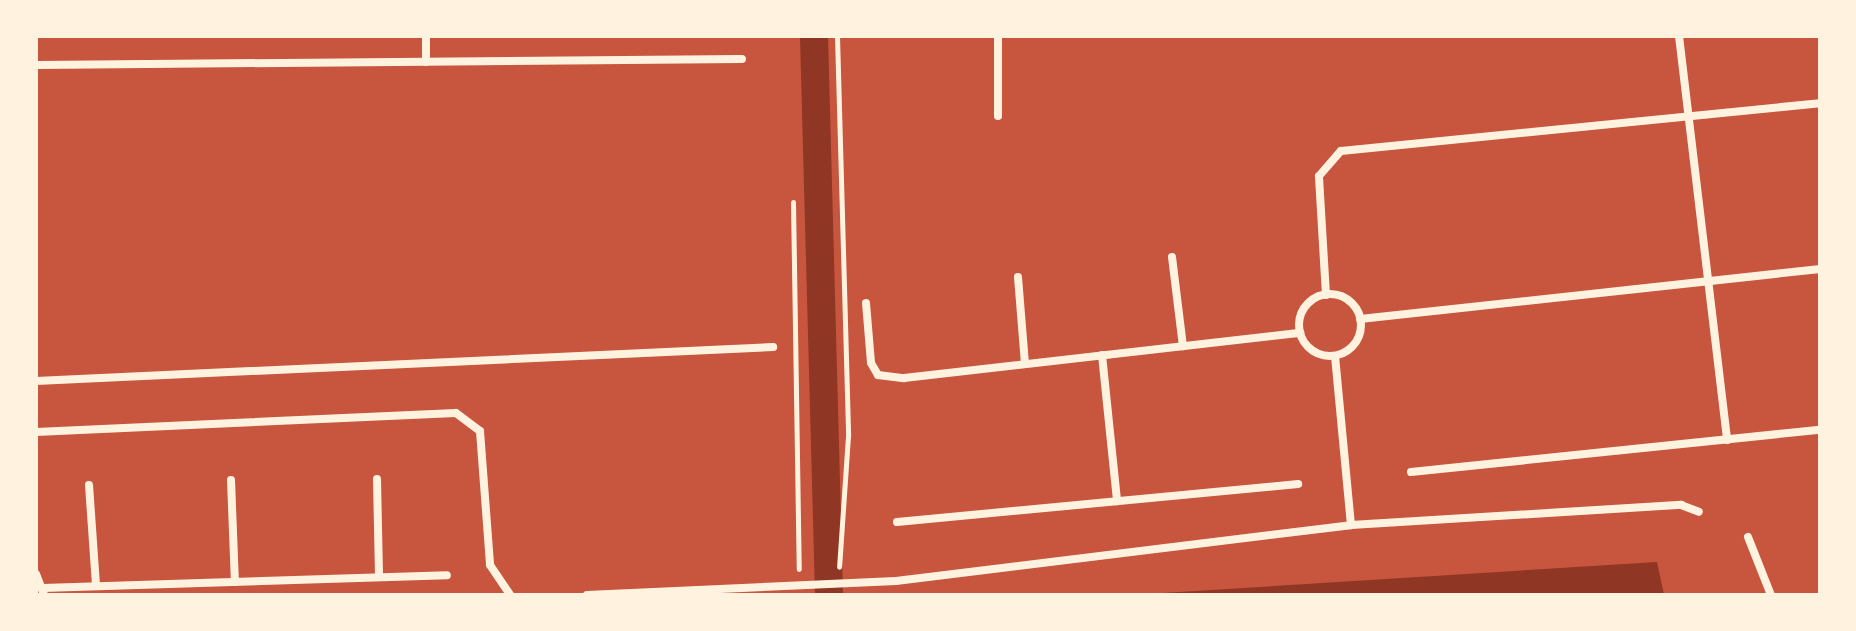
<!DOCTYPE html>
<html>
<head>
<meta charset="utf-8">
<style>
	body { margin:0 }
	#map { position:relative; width:1856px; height:631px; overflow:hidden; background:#c8553d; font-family:"IBM Plex Serif",serif }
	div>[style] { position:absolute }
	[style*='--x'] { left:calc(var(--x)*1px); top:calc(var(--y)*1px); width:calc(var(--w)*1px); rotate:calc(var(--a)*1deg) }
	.water>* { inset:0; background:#8f3625 }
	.canal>* { height:28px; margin:-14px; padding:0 14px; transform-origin:14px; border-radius:14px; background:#8f3625 }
	.path>* { height:5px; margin:-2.5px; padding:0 2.5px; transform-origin:2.5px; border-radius:2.5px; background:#fff3e0 }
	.minor>* { height:8px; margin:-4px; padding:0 4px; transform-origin:4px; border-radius:4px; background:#fff3e0 }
	.minor>.ring { margin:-4px; padding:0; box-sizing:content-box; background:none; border:8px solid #fff3e0; border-radius:50% }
	span { translate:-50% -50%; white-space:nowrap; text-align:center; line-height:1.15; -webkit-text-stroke:7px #fff3e0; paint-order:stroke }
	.frame { position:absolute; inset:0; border:38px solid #fff3e0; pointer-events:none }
</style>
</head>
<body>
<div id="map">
	<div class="water">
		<div style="clip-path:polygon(1657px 562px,1664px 595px,1131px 595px)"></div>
	</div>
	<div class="canal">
		<div style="--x:814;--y:36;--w:559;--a:88.46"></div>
	</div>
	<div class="path">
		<div style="--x:837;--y:36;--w:400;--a:88.4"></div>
		<div style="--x:848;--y:436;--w:131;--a:93.9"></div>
		<div style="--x:793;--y:202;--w:367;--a:89.1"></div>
	</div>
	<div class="minor">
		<div style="--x:426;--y:36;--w:26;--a:90"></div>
		<div style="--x:1679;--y:36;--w:407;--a:83.2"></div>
		<div style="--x:36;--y:65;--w:706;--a:-0.49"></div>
		<div style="--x:998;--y:116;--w:80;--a:-90"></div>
		<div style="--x:1172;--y:257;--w:90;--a:83"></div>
		<div style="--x:1018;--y:277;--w:87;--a:85.4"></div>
		<div class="ring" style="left:1299px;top:294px;width:54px;height:54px"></div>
		<div style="--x:1326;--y:295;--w:119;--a:-93.4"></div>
		<div style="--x:1319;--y:176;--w:33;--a:-49"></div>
		<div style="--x:1341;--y:151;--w:481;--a:-5.7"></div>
		<div style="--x:866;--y:303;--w:60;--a:85.2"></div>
		<div style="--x:871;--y:363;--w:14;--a:60"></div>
		<div style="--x:878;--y:375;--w:26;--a:7"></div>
		<div style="--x:904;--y:378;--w:399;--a:-6.5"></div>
		<div style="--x:1360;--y:319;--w:463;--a:-6.2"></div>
		<div style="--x:1102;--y:355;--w:147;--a:84.1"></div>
		<div style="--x:1335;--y:356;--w:170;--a:84.6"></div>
		<div style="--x:36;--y:381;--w:738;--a:-2.64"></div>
		<div style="--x:36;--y:432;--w:420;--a:-2.6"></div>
		<div style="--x:456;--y:413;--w:30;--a:37"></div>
		<div style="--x:480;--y:431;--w:134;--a:85.7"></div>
		<div style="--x:490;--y:565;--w:36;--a:56"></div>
		<div style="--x:1411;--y:472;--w:411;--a:-5.9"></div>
		<div style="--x:377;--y:479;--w:98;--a:88.8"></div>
		<div style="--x:231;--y:480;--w:102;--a:87.8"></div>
		<div style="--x:89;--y:485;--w:101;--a:86"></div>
		<div style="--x:897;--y:522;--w:403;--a:-5.4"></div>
		<div style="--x:1748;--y:537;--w:62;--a:68.4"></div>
		<div style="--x:36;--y:574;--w:22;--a:69"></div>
		<div style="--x:43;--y:588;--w:404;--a:-1.8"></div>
		<div style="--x:587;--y:595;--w:309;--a:-2.6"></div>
		<div style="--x:896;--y:581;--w:458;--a:-7"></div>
		<div style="--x:1351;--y:525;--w:331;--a:-3.5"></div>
		<div style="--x:1681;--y:505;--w:19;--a:21"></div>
	</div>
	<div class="frame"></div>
</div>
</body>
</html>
